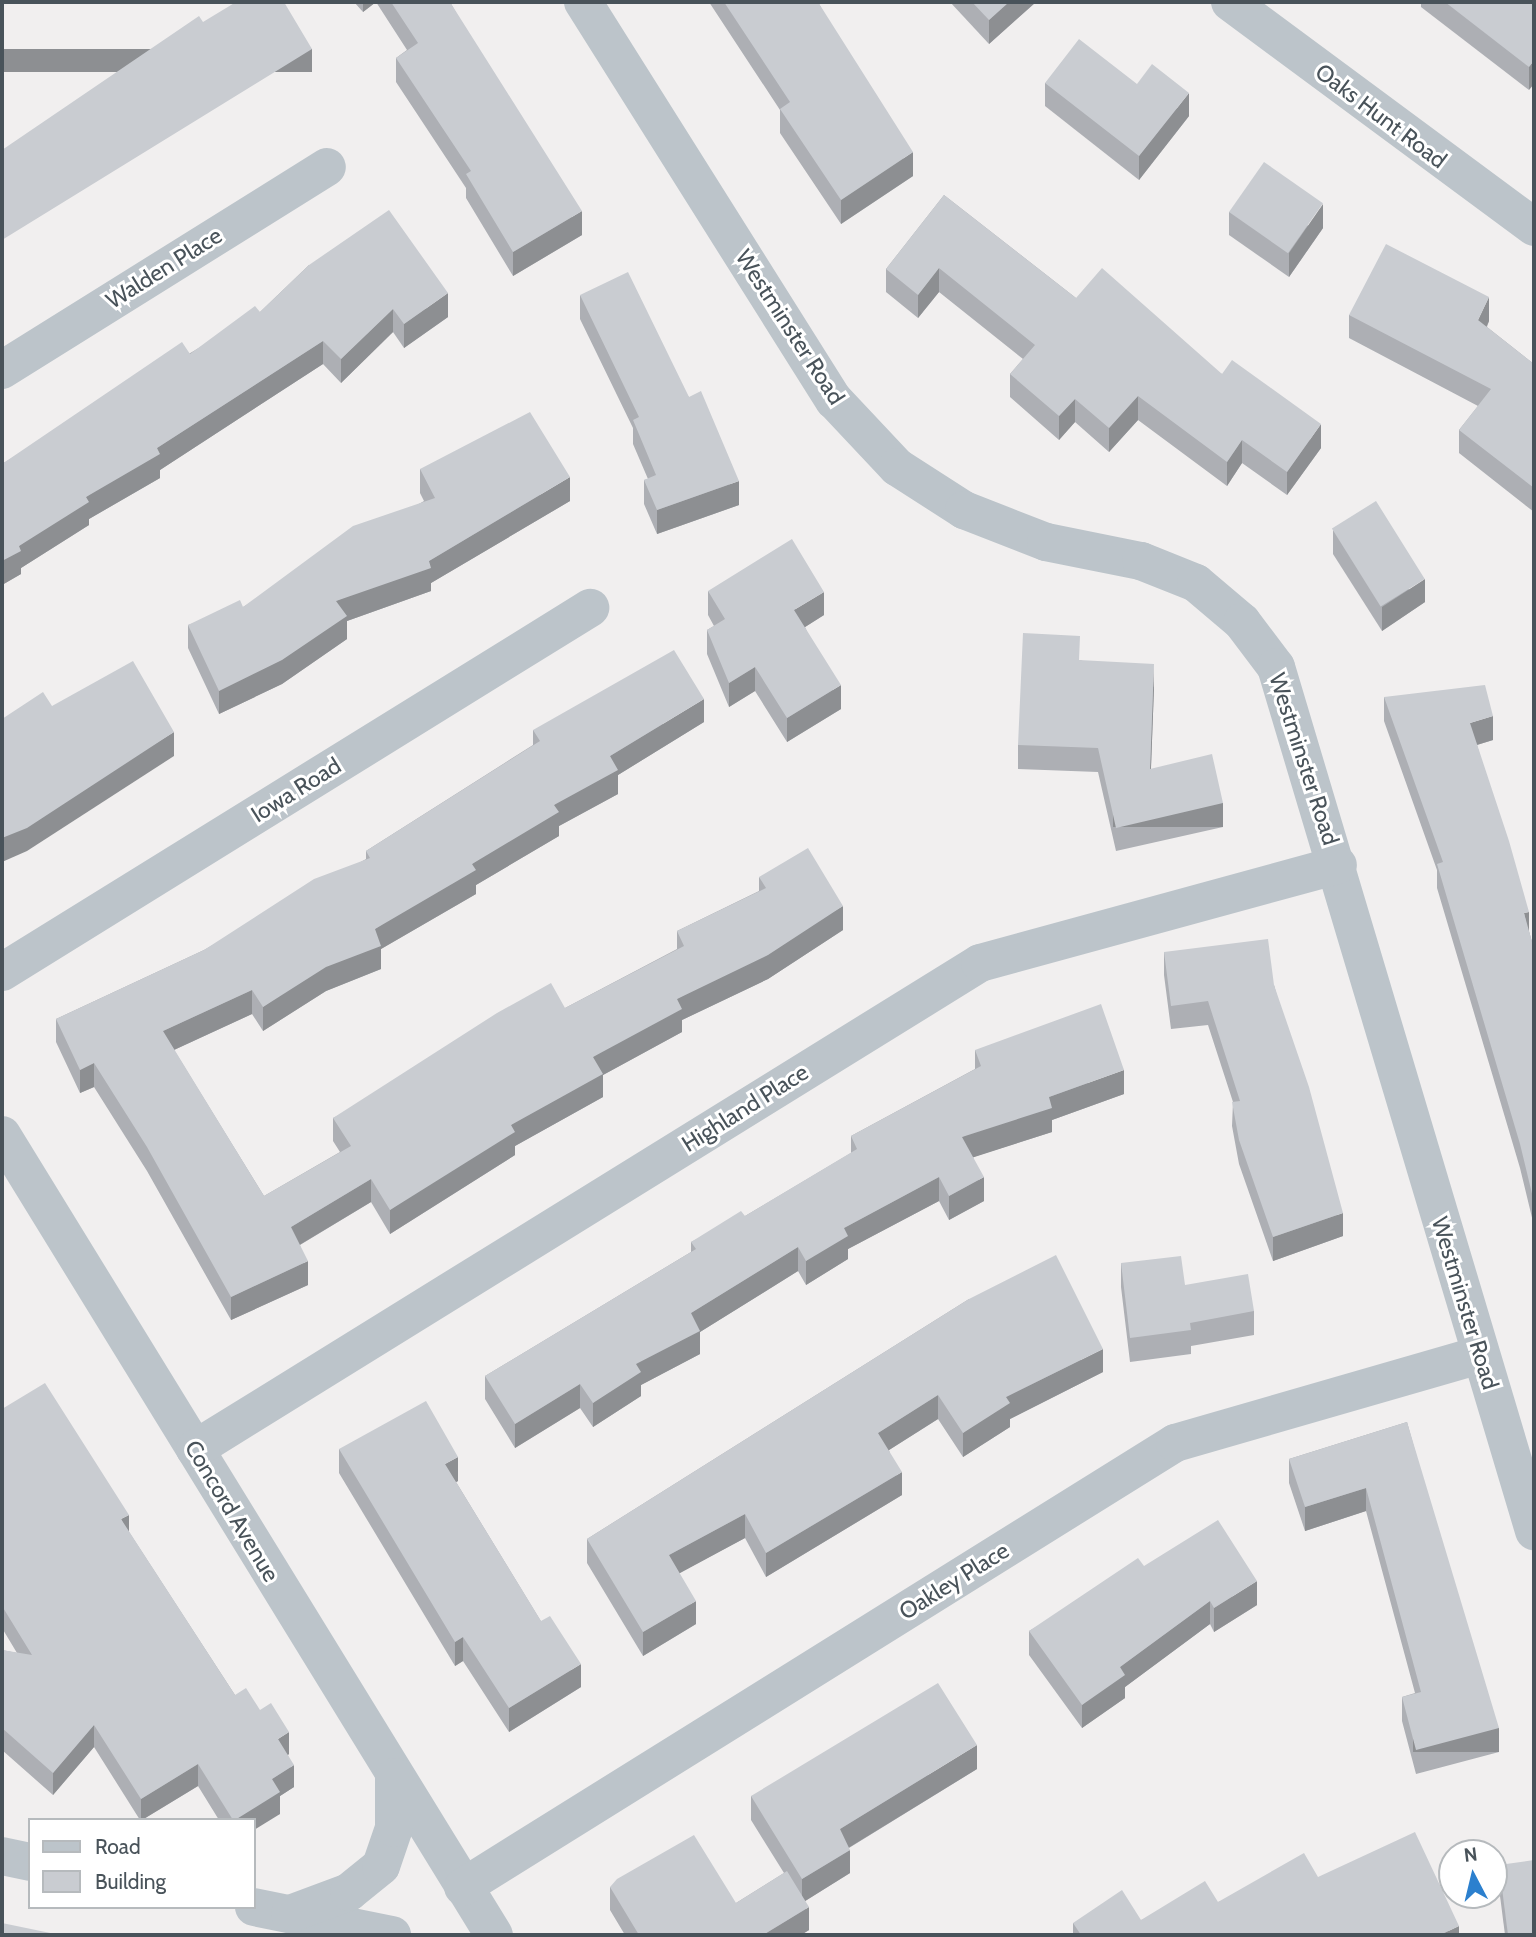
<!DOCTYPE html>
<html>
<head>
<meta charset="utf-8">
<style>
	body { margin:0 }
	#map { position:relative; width:1536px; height:1937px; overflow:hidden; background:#f1efef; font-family:Cabin,sans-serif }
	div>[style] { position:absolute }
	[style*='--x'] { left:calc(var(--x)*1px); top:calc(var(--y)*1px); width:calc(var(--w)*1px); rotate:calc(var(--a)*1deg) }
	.minor>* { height:38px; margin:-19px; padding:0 19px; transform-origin:19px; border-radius:19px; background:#bcc4ca }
	.wall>* { inset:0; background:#adafb4 }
	.shaded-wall>* { inset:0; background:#8d8f92; transform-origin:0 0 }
	.building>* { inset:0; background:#c9ccd1; transform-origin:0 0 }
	span { translate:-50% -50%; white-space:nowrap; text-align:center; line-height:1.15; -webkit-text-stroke:6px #fff; paint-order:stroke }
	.street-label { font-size:23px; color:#49535a }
	.frame { position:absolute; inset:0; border:4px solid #49535a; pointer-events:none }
	.legend { position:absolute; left:28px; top:1818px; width:228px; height:91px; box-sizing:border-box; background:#fff; border:2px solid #b6babd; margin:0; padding:9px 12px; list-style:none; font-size:21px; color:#49535a }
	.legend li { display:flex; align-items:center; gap:14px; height:35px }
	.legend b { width:35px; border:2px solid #b6babd }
	.north { position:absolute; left:1438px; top:1839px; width:70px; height:70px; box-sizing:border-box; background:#fff; border:2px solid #b6babd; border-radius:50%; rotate:353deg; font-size:19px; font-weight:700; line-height:28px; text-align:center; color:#49535a }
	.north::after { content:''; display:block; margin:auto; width:24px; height:32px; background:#2c80ce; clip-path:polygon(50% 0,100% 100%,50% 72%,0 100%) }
</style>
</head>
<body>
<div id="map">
	<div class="minor">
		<div style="--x:583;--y:2;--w:471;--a:57.8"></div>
		<div style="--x:834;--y:400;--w:92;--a:46.8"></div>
		<div style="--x:897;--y:467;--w:80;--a:32.7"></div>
		<div style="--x:964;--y:510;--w:88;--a:21.3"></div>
		<div style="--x:1046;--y:542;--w:97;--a:11.3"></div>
		<div style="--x:1141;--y:561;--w:59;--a:21.8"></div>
		<div style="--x:1196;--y:583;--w:60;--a:40.3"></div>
		<div style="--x:1242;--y:622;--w:56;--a:52.9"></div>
		<div style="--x:1276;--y:667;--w:902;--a:73.37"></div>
		<div style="--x:1230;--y:2;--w:378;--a:36.5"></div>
		<div style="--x:2;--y:370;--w:383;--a:-32"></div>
		<div style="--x:2;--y:972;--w:692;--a:-31.76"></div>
		<div style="--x:2;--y:1135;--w:939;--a:58.41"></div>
		<div style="--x:195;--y:1449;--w:923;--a:-31.76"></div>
		<div style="--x:980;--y:963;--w:371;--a:-15.3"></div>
		<div style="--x:2;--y:1856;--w:29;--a:12"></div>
		<div style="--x:463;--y:1887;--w:839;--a:-31.95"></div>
		<div style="--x:1175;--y:1443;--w:317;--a:-16.1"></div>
		<div style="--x:254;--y:1907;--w:141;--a:11.5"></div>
		<div style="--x:290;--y:1914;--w:63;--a:-20.4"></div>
		<div style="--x:349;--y:1892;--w:41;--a:-39.1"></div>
		<div style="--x:381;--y:1866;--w:40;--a:-71.1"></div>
		<div style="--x:394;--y:1828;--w:51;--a:-90"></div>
	</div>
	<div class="wall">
		<div style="clip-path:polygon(354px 2px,450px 2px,582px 235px,513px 276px,466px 198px,466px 188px,396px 82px,396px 58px,407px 50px,376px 2px,363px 12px)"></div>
		<div style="clip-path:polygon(709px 2px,818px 2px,913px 176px,841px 224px,780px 133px,780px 110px)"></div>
		<div style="clip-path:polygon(950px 2px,1036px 2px,989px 44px)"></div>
		<div style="clip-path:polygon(1421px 2px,1534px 2px,1529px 90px,1421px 7px)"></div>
		<div style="clip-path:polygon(1045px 83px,1137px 84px,1189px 116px,1139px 180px,1045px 106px)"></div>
		<div style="clip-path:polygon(944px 195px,1076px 298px,1222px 374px,1321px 448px,1287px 495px,1242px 463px,1227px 486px,1138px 420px,1109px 452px,1075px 422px,1059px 440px,1010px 397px,1010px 374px,1023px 359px,939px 292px,918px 318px,886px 292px,886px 269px)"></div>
		<div style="clip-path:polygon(1229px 212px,1323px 228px,1289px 277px,1229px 235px)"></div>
		<div style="clip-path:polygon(309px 265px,448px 317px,404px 348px,393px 332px,341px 383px,323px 364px,160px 470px,160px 478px,89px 519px,89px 525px,21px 568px,21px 574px,2px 585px,2px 464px,260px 312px)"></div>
		<div style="clip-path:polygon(580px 295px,689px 397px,739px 505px,657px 534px,644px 504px,644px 480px,648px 479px,633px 444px,633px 428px,580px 319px)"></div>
		<div style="clip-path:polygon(1349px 315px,1489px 321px,1487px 327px,1534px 364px,1534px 512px,1459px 453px,1459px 430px,1478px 406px,1349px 338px)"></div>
		<div style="clip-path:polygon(420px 469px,570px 501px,431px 583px,431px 591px,347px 621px,347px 639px,282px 684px,219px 714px,188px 648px,188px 625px,243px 607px,424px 501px,420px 493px)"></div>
		<div style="clip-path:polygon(1333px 530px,1425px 602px,1382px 631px,1333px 554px)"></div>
		<div style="clip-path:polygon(708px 591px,824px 615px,805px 627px,841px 709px,787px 742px,755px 691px,729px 707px,707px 654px,707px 630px,714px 626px,708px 615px)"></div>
		<div style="clip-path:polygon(1080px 660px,1154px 687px,1151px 769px,1223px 827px,1116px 851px,1098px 772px,1018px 769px,1018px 745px)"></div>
		<div style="clip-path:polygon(1384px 697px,1493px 740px,1477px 745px,1534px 949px,1534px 1226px,1520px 1168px,1437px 888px,1437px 870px,1384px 721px)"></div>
		<div style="clip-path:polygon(704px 722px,618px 775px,618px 794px,559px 826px,559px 836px,476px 885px,476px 894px,381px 949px,381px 969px,326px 991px,263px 1031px,252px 1014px,174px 1050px,264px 1196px,340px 1152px,333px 1141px,333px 1118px,565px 1008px,677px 949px,677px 931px,759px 891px,759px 877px,843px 930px,768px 979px,682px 1020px,682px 1032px,603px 1075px,603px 1097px,515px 1146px,515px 1155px,390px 1234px,371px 1202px,300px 1245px,308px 1285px,231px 1320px,147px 1171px,94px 1087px,80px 1093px,56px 1042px,56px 1019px,204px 950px,366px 859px,366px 851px,533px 745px,533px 730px)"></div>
		<div style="clip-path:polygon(1164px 952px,1274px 985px,1343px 1236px,1273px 1261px,1239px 1164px,1232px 1126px,1233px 1102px,1208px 1025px,1171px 1029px,1164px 975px)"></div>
		<div style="clip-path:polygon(975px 1050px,1124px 1094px,1052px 1120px,1052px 1132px,973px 1157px,984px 1201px,949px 1220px,939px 1201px,848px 1249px,848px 1259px,806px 1285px,798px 1271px,700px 1332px,700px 1354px,641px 1385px,641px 1396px,593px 1427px,580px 1408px,515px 1448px,485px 1399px,485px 1376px,691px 1252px,691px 1242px,745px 1216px,851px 1153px,851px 1136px,975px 1069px)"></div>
		<div style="clip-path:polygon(1121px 1263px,1185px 1285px,1254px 1311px,1254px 1335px,1191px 1346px,1191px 1354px,1130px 1362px,1121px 1287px)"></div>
		<div style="clip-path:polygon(969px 1299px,1103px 1372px,1010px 1419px,1010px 1427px,963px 1457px,938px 1419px,889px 1450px,902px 1495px,766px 1577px,745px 1538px,679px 1573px,696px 1624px,643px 1656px,587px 1563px,587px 1539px)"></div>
		<div style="clip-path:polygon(2px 1409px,129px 1532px,235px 1695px,289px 1754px,288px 1755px,294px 1787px,280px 1796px,280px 1814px,254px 1820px,219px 1820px,198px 1786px,142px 1820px,140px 1820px,94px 1747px,53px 1795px,2px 1750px,2px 1650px,17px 1653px,2px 1628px)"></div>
		<div style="clip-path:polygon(1407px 1422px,1499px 1752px,1416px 1774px,1402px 1721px,1402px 1697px,1415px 1693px,1366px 1511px,1305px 1531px,1289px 1483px,1289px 1459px)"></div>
		<div style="clip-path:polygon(339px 1449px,458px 1481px,456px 1482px,581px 1687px,509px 1732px,463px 1661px,455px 1666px,339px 1473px)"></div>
		<div style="clip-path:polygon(1144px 1566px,1257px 1605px,1214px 1632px,1210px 1624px,1125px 1687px,1125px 1698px,1082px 1728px,1029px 1655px,1029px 1631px)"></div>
		<div style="clip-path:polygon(977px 1769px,849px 1848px,850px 1873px,805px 1901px,809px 1930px,801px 1935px,625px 1935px,610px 1910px,610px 1887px,736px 1903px,784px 1873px,751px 1820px,751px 1796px)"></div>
		<div style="clip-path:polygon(1499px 1865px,1534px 1935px,1505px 1935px,1499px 1888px)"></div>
		<div style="clip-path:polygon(1318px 1877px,1459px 1935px,1073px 1935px,1073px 1923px,1141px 1920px,1218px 1902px)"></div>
	</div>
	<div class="shaded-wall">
		<div style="clip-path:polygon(363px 2px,376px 2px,363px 12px)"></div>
		<div style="clip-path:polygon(1009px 2px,1036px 2px,989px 44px,989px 20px)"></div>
		<div style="left:312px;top:49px;width:23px;height:364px;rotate:90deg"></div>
		<div style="clip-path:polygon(1534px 60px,1534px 84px,1529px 90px,1529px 67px)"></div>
		<div style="clip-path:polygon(1189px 93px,1189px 116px,1139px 180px,1139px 156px)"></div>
		<div style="clip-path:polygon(913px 152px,913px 176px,841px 224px,841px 200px)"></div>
		<div style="clip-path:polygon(1323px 204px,1323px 228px,1289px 277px,1289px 253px)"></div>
		<div style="clip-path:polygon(582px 211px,582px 235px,513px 276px,513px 252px)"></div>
		<div style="clip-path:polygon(939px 268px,939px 292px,918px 318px,918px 295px)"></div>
		<div style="clip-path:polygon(448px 293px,448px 317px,404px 348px,404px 324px)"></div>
		<div style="clip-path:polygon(1489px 297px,1489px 321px,1478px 344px,1478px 320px)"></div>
		<div style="clip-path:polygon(393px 309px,393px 332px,341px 383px,341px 359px)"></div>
		<div style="clip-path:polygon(323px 341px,323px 364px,160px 470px,160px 478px,89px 519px,89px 525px,21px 568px,21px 574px,2px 585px,2px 561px,19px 546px,86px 497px,157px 448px)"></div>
		<div style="clip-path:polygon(1138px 396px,1138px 420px,1109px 452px,1109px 428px)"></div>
		<div style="clip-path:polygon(1075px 399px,1075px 422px,1059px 440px,1059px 416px)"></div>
		<div style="clip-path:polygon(1321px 424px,1321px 448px,1287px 495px,1287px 472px)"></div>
		<div style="clip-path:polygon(1242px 440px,1242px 463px,1227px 486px,1227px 462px)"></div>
		<div style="clip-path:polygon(570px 477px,570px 501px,431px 583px,431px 591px,347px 621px,347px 639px,282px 684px,219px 714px,219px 691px,336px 601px,429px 561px)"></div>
		<div style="clip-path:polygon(739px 481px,739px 505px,657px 534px,657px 510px)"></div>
		<div style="clip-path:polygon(1425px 579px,1425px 602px,1382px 631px,1382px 607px)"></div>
		<div style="clip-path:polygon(824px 592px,824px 615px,794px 634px,794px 610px)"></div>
		<div style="clip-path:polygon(1154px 664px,1154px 687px,1150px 793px,1150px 769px)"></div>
		<div style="clip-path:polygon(755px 667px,755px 691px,729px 707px,729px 683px)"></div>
		<div style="clip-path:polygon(841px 685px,841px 709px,787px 742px,787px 718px)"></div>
		<div style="clip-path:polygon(704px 699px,704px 722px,618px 775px,618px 794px,559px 826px,559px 836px,476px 885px,476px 894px,381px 949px,381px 969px,326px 991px,263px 1031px,263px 1007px,375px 929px,472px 864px,554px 805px,610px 756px)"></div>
		<div style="clip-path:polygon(1493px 716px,1493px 740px,1470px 747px,1470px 723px)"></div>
		<div style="clip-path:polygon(174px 732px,174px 756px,27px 851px,2px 862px,2px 838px)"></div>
		<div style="left:1223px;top:803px;width:24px;height:110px;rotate:90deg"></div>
		<div style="clip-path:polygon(843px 906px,843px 930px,768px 979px,682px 1020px,682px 1032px,603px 1075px,603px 1097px,515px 1146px,515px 1155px,390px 1234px,390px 1210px,511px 1125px,593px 1057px,677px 999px)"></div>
		<div style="clip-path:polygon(1529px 912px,1529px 936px,1524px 913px)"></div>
		<div style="clip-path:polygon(252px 990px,252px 1014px,163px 1055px,163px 1031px)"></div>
		<div style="clip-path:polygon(94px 1063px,94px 1087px,80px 1093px,80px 1070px)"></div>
		<div style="clip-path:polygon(1124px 1070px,1124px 1094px,1052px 1120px,1052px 1132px,962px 1161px,962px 1137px,1049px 1097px)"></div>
		<div style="clip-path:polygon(939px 1177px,939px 1201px,848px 1249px,848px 1259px,806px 1285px,806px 1261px,844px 1228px)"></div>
		<div style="clip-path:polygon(984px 1177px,984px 1201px,949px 1220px,949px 1196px)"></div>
		<div style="clip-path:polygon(371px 1179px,371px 1202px,291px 1250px,291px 1227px)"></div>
		<div style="clip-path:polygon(1343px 1213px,1343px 1236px,1273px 1261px,1273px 1237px)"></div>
		<div style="clip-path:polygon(798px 1247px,798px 1271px,700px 1332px,700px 1354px,641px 1385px,641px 1396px,593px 1427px,593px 1403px,691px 1313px)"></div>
		<div style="clip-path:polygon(308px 1261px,308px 1285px,231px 1320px,231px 1297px)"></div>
		<div style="clip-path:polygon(1103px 1349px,1103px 1372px,1010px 1419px,1010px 1427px,963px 1457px,963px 1433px,1006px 1397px)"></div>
		<div style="clip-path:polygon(580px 1384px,580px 1408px,515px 1448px,515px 1424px)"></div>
		<div style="clip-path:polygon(938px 1395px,938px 1419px,878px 1457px,878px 1433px)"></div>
		<div style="clip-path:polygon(458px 1457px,458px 1481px,445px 1488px,445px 1464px)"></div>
		<div style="clip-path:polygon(902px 1472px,902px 1495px,766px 1577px,766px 1553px)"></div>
		<div style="clip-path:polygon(1366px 1488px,1366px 1511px,1305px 1531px,1305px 1507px)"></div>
		<div style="clip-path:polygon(745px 1514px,745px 1538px,669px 1579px,669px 1555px)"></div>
		<div style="clip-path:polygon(129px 1515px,129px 1537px,121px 1519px)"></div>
		<div style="clip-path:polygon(1257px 1581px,1257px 1605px,1214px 1632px,1214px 1608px)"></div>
		<div style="clip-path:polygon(696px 1601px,696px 1624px,643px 1656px,643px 1632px)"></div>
		<div style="clip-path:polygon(1210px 1601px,1210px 1624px,1125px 1687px,1125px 1698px,1082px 1728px,1082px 1705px,1120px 1667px)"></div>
		<div style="clip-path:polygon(463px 1637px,463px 1661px,455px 1666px,455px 1642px)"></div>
		<div style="clip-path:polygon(581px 1664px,581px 1687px,509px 1732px,509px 1708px)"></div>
		<div style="clip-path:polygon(94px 1725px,94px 1747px,53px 1795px,53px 1773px)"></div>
		<div style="left:1499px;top:1728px;width:24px;height:86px;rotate:90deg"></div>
		<div style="clip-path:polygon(289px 1732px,289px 1754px,278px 1761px,278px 1739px)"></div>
		<div style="clip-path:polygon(977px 1745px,977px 1769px,840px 1853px,840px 1829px)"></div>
		<div style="clip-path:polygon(198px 1764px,198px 1786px,142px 1820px,141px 1820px,141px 1799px)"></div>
		<div style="clip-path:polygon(294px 1765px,294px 1787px,280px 1796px,280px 1814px,254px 1830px,254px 1820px,235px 1820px,272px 1779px)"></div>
		<div style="clip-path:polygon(850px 1850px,850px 1873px,802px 1903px,802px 1879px)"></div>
		<div style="clip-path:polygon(809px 1907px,809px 1930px,801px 1935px,763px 1935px)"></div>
		<div style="clip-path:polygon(1459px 1926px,1459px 1935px,1440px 1935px)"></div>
	</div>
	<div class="building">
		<div style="clip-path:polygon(236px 2px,284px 2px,312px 49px,2px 240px,2px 150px,199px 16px,203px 22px)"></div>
		<div style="clip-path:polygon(391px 2px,450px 2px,582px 211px,513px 252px,466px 174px,471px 171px,396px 58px,418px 43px)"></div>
		<div style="clip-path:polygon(724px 2px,818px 2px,913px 152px,841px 200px,780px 109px,790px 102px)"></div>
		<div style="clip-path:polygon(972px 2px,1009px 2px,989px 20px)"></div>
		<div style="clip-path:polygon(1445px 2px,1534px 2px,1534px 60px,1529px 67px)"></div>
		<div style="clip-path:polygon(1079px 39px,1137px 84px,1152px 64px,1189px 93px,1139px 156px,1045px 83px)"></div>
		<div style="left:1264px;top:162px;width:72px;height:61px;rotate:35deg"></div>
		<div style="clip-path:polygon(944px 195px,1076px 298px,1102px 268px,1222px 374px,1232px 360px,1321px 424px,1287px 472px,1242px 440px,1227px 462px,1138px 396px,1109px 428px,1075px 399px,1059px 416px,1010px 374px,1035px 345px,939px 268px,918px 295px,886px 269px)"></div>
		<div style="clip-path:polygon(389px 210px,448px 293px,404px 324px,393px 309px,341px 359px,323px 341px,157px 448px,160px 454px,86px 497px,89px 502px,19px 546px,21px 551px,2px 561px,2px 464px,182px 342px,190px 354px,255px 306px,260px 312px,309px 265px)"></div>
		<div style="clip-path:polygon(1386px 244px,1489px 297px,1478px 320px,1534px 364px,1534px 488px,1459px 430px,1491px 389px,1349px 315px)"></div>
		<div style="clip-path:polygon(628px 272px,689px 397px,701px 391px,739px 481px,657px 510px,644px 480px,656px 475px,633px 420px,639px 417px,580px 295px)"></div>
		<div style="clip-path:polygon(530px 412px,570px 477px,429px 561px,431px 568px,336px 601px,347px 616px,282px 660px,219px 691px,188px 625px,240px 600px,243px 607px,353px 526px,435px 498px,420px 469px)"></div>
		<div style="left:1376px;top:501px;width:92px;height:52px;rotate:58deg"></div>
		<div style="clip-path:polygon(792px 539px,824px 592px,794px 610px,841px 685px,787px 718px,755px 667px,729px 683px,707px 630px,725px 619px,708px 591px)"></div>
		<div style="clip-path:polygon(1023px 633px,1080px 636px,1079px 660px,1154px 664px,1150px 769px,1212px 754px,1223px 803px,1116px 828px,1098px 748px,1018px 745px)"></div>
		<div style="clip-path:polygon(674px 650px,704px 699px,610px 756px,618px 770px,554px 805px,559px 812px,472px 864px,476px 870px,375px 929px,381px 946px,326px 967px,263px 1007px,252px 990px,163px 1031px,264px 1196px,351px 1146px,333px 1118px,497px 1013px,551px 983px,565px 1008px,684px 946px,677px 931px,766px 888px,759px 877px,808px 848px,843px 906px,768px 955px,677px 999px,682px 1009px,593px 1057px,603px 1074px,511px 1125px,515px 1132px,390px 1210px,371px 1179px,291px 1227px,308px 1261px,231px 1297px,147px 1147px,94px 1063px,80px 1070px,56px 1019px,204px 950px,314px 879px,370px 858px,366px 851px,540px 741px,533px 730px)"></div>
		<div style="clip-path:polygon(133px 661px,174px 732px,27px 828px,2px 838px,2px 719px,43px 692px,52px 706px)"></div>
		<div style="clip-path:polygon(1485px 685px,1493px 716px,1470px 723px,1509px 841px,1529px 912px,1524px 913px,1534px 949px,1534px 1202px,1520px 1144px,1437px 864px,1443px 862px,1384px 697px)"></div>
		<div style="clip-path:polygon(1268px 939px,1274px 985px,1309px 1087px,1343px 1213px,1273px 1237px,1239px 1140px,1232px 1102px,1240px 1101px,1208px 1001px,1171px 1006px,1164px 952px)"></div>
		<div style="clip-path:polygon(1101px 1004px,1124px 1070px,1049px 1097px,1052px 1108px,962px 1137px,984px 1177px,949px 1196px,939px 1177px,844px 1228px,848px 1236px,806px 1261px,798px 1247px,691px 1313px,700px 1331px,636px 1364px,641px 1372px,593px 1403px,580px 1384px,515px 1424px,485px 1376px,696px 1249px,691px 1242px,741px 1211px,745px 1216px,857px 1149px,851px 1136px,981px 1066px,975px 1050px)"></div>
		<div style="clip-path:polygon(1056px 1255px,1103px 1349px,1006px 1397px,1010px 1403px,963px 1433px,938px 1395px,878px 1433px,902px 1472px,766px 1553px,745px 1514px,669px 1555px,696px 1601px,643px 1632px,587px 1539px,969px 1299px)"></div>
		<div style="clip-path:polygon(1181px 1256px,1185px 1285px,1248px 1274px,1254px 1311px,1190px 1323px,1191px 1330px,1130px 1338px,1121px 1263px)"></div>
		<div style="clip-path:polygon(45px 1383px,129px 1515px,121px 1519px,235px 1695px,246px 1688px,260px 1710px,271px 1703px,289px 1732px,278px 1739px,294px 1765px,272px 1779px,280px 1792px,235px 1820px,233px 1820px,198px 1764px,141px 1799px,94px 1725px,53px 1773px,2px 1728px,2px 1650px,32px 1655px,2px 1606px,2px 1409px)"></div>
		<div style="clip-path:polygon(426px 1401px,458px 1457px,445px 1464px,541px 1621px,550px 1616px,581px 1664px,509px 1708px,463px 1637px,455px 1642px,339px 1449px)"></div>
		<div style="clip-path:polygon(1407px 1422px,1499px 1728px,1416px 1750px,1402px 1697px,1421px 1692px,1366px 1488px,1305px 1507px,1289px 1459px)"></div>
		<div style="clip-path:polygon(1218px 1520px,1257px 1581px,1214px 1608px,1210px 1601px,1120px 1667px,1125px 1675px,1082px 1705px,1029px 1631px,1138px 1558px,1144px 1566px)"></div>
		<div style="clip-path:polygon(938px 1683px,977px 1745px,840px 1829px,850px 1850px,802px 1879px,751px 1796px)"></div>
		<div style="clip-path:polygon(1415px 1832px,1459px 1926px,1440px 1935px,1081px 1935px,1073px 1923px,1122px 1890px,1141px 1920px,1205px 1881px,1218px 1902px,1304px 1853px,1318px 1877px)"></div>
		<div style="clip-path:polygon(694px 1835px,736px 1903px,787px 1871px,809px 1907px,763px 1935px,639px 1935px,610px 1887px,617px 1879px)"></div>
		<div style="clip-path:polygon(1534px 1860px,1534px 1935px,1508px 1935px,1499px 1865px)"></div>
		<div style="clip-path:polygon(2px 1923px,60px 1935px,2px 1935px)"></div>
	</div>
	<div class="street-label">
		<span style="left:1381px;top:116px;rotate:37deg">Oaks Hunt Road</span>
		<span style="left:164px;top:268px;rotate:-32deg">Walden Place</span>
		<span style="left:790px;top:327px;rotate:57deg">Westminster Road</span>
		<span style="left:1304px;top:759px;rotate:72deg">Westminster Road</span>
		<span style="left:296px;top:790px;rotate:-32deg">Iowa Road</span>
		<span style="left:745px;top:1108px;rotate:-32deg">Highland Place</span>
		<span style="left:1465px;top:1303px;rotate:73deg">Westminster Road</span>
		<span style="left:232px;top:1511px;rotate:59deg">Concord Avenue</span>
		<span style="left:954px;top:1581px;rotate:-32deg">Oakley Place</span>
	</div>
	<div class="frame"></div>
	<ul class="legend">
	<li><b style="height:9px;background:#bcc4ca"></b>Road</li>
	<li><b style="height:19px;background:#c9ccd1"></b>Building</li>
	</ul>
	<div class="north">N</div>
</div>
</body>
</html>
